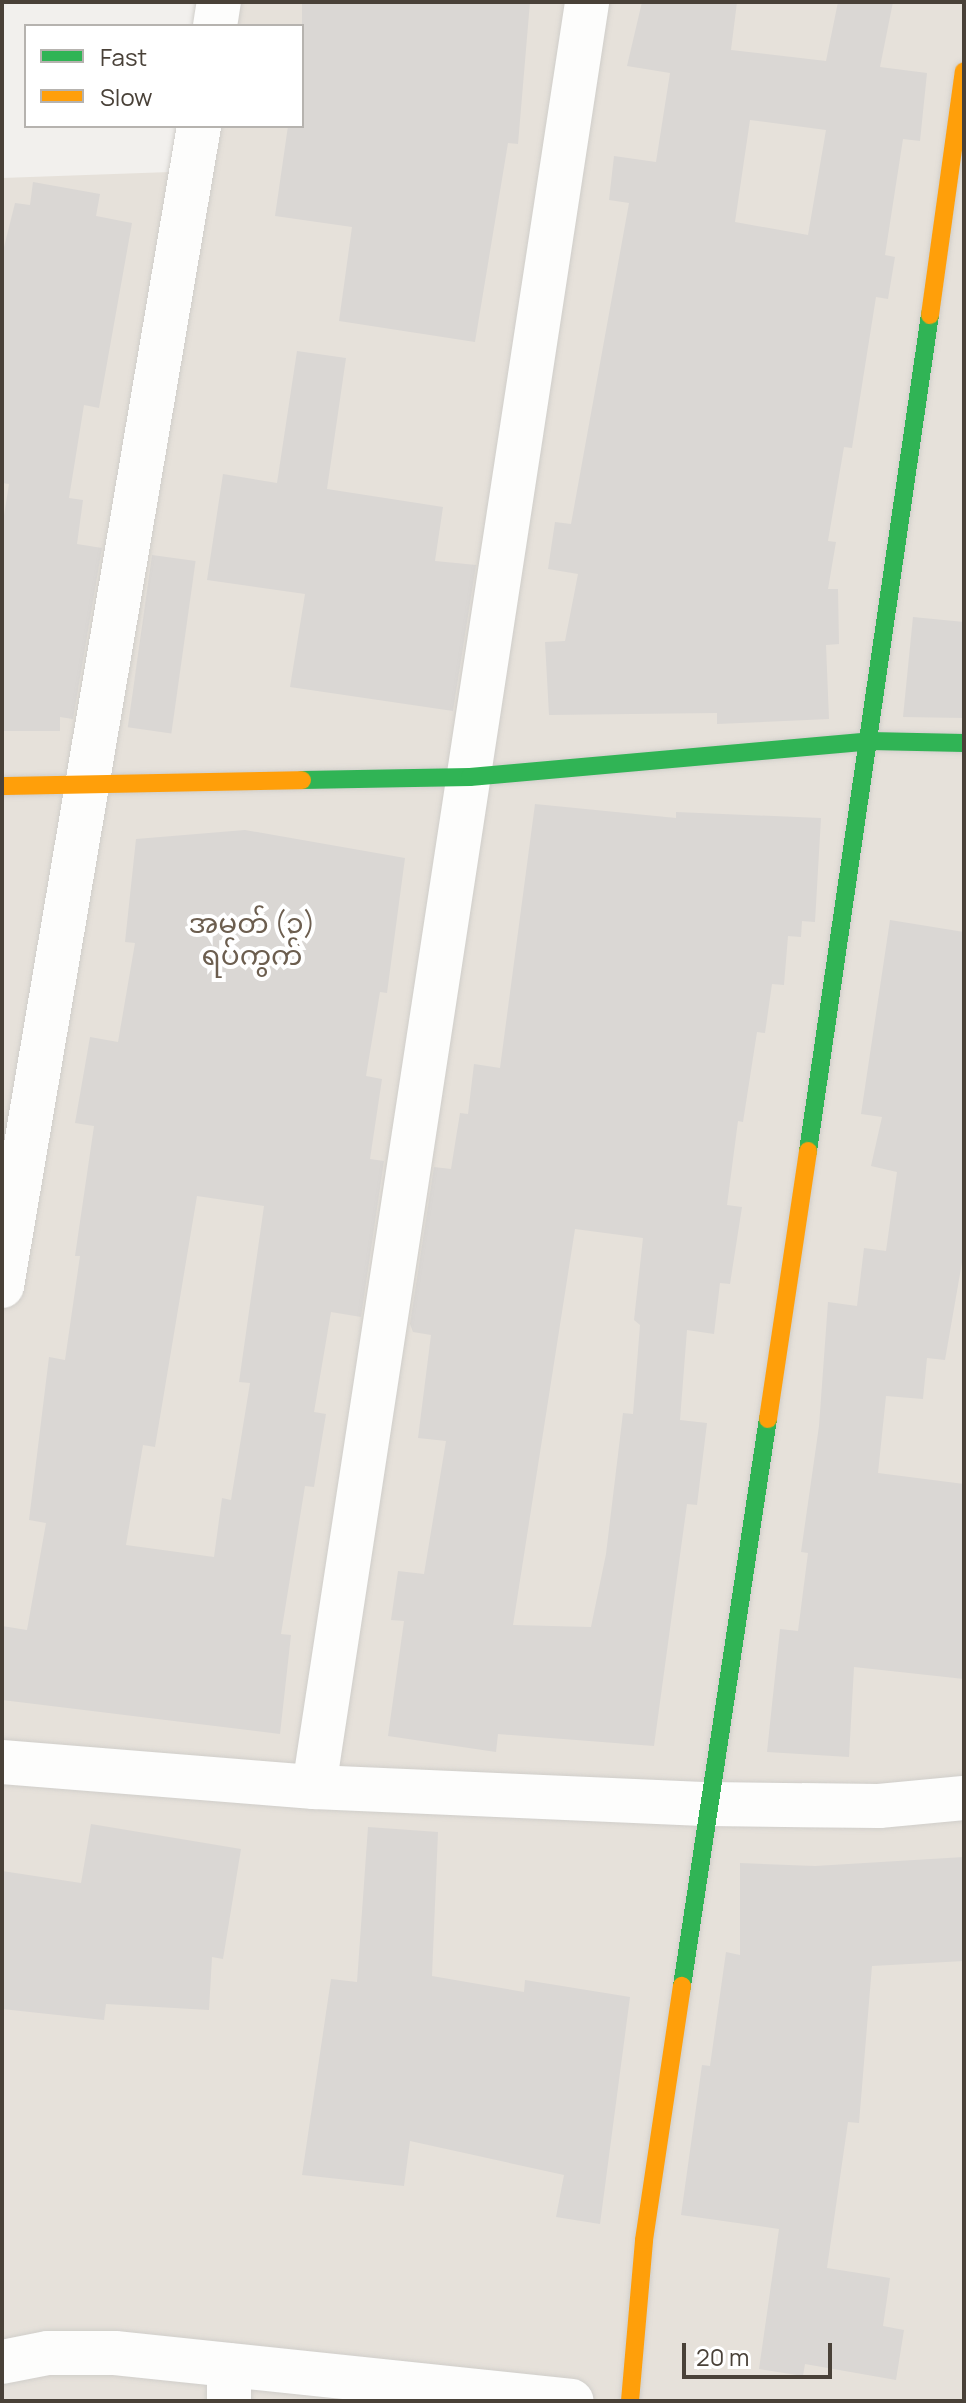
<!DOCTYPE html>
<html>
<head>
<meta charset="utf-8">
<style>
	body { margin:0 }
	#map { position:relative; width:966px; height:2403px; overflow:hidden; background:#f2f0ed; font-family:Manrope,"Noto Sans Myanmar",sans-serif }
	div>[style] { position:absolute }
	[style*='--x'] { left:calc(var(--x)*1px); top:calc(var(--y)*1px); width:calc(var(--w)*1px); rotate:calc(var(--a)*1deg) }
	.residential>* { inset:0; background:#e6e1da }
	.building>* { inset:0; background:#dad7d4; transform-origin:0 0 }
	.roads { filter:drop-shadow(0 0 2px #d0ceca) drop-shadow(0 0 2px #d0ceca) }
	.street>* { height:44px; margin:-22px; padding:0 22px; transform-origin:22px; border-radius:22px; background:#fdfdfc }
	.fast>* { height:18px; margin:-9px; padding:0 9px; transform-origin:9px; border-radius:9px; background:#30b455 }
	.slow>* { height:18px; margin:-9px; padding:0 9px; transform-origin:9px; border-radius:9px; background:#ff9f0a }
	span { translate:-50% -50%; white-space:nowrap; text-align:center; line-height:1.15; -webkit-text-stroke:8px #fff; paint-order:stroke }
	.quarter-label { font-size:28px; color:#6c5e4f }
	.frame { position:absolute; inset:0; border:4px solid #494138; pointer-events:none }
	.legend { position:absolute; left:24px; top:24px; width:280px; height:104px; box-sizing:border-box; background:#fff; border:2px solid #b6b3af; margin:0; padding:10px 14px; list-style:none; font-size:24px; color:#494138 }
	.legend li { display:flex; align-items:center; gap:16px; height:40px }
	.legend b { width:40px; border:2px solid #b6b3af }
	.scale { position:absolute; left:682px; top:2343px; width:150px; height:36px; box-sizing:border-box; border:4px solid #494138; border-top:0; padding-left:10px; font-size:24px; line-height:28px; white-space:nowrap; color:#494138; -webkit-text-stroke:6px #fff; paint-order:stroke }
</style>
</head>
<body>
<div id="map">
	<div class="residential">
		<div style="clip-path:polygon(198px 2px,964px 2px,964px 2401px,2px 2401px,2px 178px,170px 172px,178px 126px,302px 126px,302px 26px,194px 26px)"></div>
	</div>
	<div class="building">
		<div style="clip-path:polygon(302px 2px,530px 2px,518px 144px,508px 143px,475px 342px,339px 321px,352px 227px,275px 216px,288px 126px,302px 126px)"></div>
		<div style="clip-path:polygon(evenodd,642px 2px,737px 2px,731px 50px,826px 61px,838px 2px,893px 2px,880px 67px,927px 73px,920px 141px,903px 139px,885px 255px,895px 257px,888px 299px,876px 297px,852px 448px,844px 447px,828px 541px,836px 542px,828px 589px,838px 589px,839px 644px,826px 645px,829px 719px,717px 724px,717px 713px,549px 715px,545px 642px,565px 641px,578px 574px,548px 569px,555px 522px,571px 524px,629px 203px,609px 200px,614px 156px,656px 162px,670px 73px,627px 66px,642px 2px,750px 120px,826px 130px,808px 235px,735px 222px,750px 120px)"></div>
		<div style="clip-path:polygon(33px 182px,100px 194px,96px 216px,132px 223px,99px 408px,84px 405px,69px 498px,83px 500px,77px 544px,102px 548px,73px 719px,60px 717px,60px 731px,2px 731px,2px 528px,9px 484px,2px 483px,2px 255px,15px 203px,30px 205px)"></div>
		<div style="clip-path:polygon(297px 351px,346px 358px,327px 489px,443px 507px,435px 561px,476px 565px,453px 711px,290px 687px,305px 594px,207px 580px,223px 474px,277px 483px)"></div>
		<div style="left:152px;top:555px;width:44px;height:174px;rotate:8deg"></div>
		<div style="clip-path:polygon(913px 617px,964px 622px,964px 718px,903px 717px)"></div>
		<div style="clip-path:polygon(evenodd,535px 804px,676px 818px,676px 812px,821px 818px,815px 922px,802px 921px,801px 937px,788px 936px,784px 985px,772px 984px,765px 1033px,757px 1032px,743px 1122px,738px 1121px,727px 1205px,742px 1207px,730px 1284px,720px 1283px,714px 1334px,687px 1330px,680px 1420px,707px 1423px,697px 1505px,687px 1504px,654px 1746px,498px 1734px,496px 1752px,388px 1736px,404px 1621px,391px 1620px,398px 1571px,424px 1574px,446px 1441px,418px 1438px,431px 1335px,413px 1332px,410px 1324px,434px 1167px,451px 1169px,460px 1113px,468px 1114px,474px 1064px,500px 1068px,535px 804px,575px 1229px,643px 1238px,634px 1320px,640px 1325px,633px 1414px,623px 1413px,606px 1554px,591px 1627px,513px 1625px,575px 1229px)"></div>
		<div style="clip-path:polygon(evenodd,245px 830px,405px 858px,387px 993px,380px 992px,366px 1076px,382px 1079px,370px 1159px,384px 1161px,361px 1317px,331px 1312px,314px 1412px,326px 1414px,314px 1487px,305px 1486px,281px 1634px,291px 1635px,280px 1734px,2px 1700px,2px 1626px,27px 1630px,46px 1523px,29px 1520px,49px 1357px,65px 1360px,80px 1256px,75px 1256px,94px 1126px,75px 1123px,90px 1037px,118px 1042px,135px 943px,125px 942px,136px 839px,245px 830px,197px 1196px,264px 1206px,239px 1382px,250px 1383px,231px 1500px,222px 1498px,214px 1557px,126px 1545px,143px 1445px,155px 1447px,197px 1196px)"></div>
		<div style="clip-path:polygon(890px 920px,964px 932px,964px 1251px,945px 1360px,927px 1358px,923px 1399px,886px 1396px,878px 1473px,964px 1484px,964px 1679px,854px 1667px,849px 1757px,767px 1752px,780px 1629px,798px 1631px,808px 1553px,801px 1552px,819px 1426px,828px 1302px,857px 1306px,864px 1248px,886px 1251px,897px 1172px,871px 1166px,882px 1117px,861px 1114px)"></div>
		<div style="clip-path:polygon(91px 1824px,241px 1849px,223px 1959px,212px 1957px,209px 2010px,106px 2004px,104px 2020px,2px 2009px,2px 1871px,81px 1883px)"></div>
		<div style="clip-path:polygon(368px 1827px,438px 1832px,432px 1976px,524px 1992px,525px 1980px,630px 1997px,600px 2224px,556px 2217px,564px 2175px,410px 2141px,404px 2186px,302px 2175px,331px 1979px,357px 1982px)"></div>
		<div style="clip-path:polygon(964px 1857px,964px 1961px,872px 1966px,859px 2123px,848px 2122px,827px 2268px,890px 2278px,883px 2326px,904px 2330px,896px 2380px,805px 2364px,803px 2376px,759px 2369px,779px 2229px,681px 2215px,702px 2065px,710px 2066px,726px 1952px,740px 1955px,740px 1863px,815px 1866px)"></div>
	</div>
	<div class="roads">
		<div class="street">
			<div style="--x:215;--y:26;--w:24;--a:-81"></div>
			<div style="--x:2;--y:1286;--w:1177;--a:-80.36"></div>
			<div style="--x:2;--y:1762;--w:313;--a:4.6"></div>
			<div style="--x:314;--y:1787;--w:395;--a:2.5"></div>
			<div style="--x:709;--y:1804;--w:170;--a:0.7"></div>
			<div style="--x:879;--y:1806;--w:85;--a:-5.4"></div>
			<div style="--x:314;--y:1787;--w:1806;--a:-81.3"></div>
			<div style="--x:2;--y:2362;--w:47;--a:-11.1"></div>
			<div style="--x:48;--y:2353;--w:67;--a:0"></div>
			<div style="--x:115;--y:2353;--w:459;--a:6"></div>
			<div style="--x:229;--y:2401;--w:36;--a:-90"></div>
		</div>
		<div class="fast">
			<div style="--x:302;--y:780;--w:168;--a:-1"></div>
			<div style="--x:470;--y:777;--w:402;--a:-5.1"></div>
			<div style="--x:870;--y:741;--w:94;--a:1.2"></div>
			<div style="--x:808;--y:1151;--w:845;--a:-81.7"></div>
			<div style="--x:682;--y:1986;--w:573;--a:-81.38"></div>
		</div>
		<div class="slow">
			<div style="--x:930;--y:315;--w:246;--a:-82.1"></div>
			<div style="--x:2;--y:786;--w:300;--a:-1.1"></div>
			<div style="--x:768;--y:1419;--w:271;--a:-81.5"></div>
			<div style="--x:630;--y:2401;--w:162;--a:-85"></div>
			<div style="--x:644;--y:2240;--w:257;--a:-81.5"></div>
		</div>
	</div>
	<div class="quarter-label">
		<span style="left:252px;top:938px">အမှတ် (၃)<br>ရပ်ကွက်</span>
	</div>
	<div class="frame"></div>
	<ul class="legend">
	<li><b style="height:10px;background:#30b455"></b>Fast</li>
	<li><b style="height:10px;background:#ff9f0a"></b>Slow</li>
	</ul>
	<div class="scale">20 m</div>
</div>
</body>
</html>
